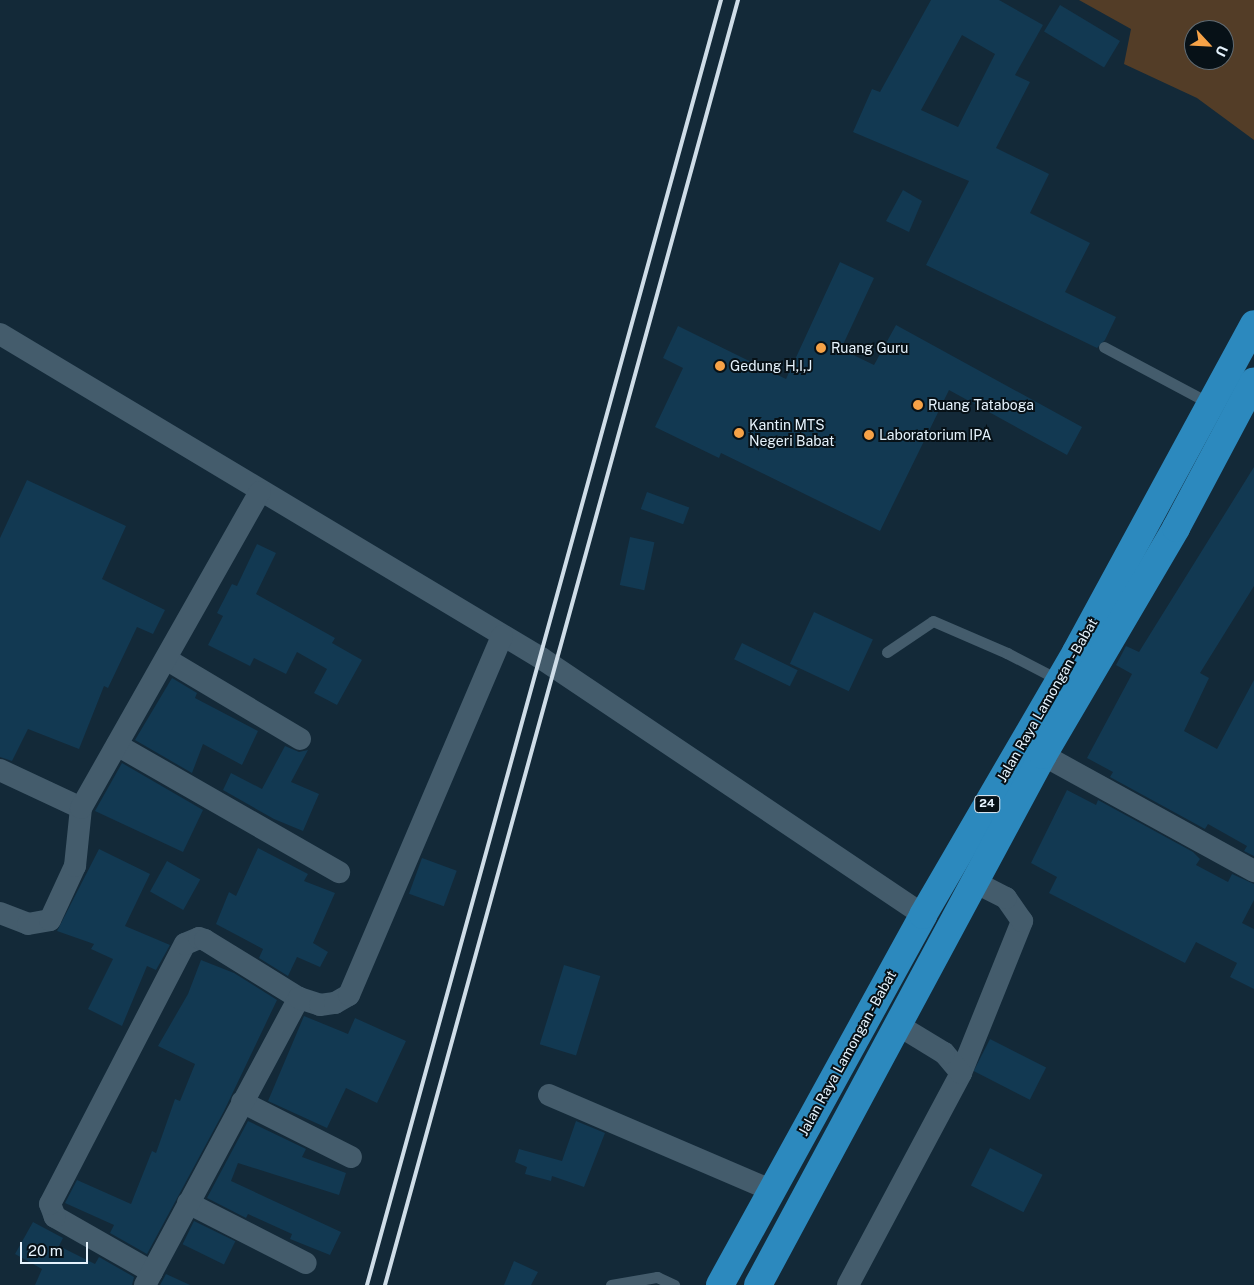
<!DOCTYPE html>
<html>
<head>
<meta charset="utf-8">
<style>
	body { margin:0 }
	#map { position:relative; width:1254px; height:1285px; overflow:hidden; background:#132938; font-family:"Public Sans",sans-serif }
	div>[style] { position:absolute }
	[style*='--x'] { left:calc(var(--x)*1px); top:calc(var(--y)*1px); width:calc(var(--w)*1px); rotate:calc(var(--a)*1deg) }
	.green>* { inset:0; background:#533d27 }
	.building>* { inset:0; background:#123952; transform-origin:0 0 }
	.service>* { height:11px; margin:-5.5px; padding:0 5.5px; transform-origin:5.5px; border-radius:5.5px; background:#445c6c }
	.minor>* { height:22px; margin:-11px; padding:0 11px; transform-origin:11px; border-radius:11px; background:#445c6c }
	.trunk>* { height:28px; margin:-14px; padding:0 14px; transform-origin:14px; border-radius:14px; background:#2c89be }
	.rail>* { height:4px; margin:-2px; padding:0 2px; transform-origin:2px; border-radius:2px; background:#cfdde8 }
	.dots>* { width:14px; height:14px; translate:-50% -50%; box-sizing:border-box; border:2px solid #071117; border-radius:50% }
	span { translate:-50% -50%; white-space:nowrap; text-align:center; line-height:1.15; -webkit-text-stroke:4px #071117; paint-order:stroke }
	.shield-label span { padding:1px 4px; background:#071117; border:1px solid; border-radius:4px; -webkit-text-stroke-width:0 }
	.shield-label { font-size:12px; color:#e6f3fd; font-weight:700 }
	.poi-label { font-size:14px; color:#e6f3fd }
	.left { translate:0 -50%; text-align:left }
	.street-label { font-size:14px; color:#e6f3fd }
	.north { position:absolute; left:1184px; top:20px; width:50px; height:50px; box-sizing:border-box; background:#071117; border:1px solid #606b73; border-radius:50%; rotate:115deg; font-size:14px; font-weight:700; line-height:20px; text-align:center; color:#e6f3fd }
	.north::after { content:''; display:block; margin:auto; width:18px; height:22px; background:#f6a247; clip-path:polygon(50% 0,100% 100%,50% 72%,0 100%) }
	.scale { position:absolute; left:20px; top:1242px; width:68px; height:22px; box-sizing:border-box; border:2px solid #e6f3fd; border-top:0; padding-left:6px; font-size:15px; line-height:18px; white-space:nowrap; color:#e6f3fd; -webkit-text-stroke:4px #071117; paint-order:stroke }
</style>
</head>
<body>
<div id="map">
	<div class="green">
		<div style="clip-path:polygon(evenodd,1079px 0,1254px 0,1254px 140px,1197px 98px,1124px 64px,1131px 29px,1079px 0,1194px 30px,1224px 30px,1224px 60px,1194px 60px,1194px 30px)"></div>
	</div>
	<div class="building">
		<div style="clip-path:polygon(evenodd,931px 0,999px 0,1043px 25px,1015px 75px,1030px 82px,996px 148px,1049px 174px,1030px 213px,1090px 243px,1065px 292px,1116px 317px,1105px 340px,1097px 348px,926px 265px,969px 181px,853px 132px,872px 89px,880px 92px,931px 0,962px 35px,995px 54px,958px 127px,921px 110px,962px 35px)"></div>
		<div style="left:1060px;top:5px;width:70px;height:31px;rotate:31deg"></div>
		<div style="clip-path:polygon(903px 190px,922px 201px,909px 232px,886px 221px)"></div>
		<div style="clip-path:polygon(840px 262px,874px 278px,841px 349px,874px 365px,896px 325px,1082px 427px,1067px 455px,949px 390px,880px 531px,721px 453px,719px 458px,655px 427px,683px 368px,663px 358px,678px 326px,786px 379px)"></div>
		<div style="clip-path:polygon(1254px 467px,1254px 586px,1200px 673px,1209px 678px,1184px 731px,1217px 749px,1254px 680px,1254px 856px,1244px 851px,1247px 846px,1208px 824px,1205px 829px,1110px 777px,1113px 772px,1087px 758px,1132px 674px,1116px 665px,1126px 646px,1139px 652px)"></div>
		<div style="clip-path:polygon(27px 480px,126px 526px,102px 579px,165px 610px,153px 634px,137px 627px,108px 688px,104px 686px,79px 749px,28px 729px,12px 761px,0 757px,0 538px)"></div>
		<div style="left:647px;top:492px;width:45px;height:18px;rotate:20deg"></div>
		<div style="left:630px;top:537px;width:25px;height:49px;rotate:12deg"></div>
		<div style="clip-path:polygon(257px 544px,276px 553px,256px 594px,335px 638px,332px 643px,362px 660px,337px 705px,314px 693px,327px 669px,297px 652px,286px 674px,254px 658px,250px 666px,208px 645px,223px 616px,217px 613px,232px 584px,237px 586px)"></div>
		<div style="left:814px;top:612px;width:65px;height:57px;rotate:25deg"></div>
		<div style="left:742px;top:643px;width:62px;height:18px;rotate:26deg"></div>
		<div style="clip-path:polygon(172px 678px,197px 693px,195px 698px,258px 731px,242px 765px,203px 744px,192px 773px,135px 740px)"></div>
		<div style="clip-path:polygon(285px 746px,299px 752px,308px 750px,291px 782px,319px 794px,303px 831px,274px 819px,223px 790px,231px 773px,262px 789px)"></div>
		<div style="clip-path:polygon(122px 763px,203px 810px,183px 852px,95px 811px)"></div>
		<div style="clip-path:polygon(1067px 790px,1096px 805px,1098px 800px,1193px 852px,1200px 859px,1196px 865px,1228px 882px,1232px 874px,1254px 884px,1254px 900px,1242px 923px,1254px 929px,1254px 989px,1230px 977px,1237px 963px,1196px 942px,1185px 963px,1049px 893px,1057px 877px,1031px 863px)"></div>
		<div style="clip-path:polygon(258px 848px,308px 874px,304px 881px,335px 893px,313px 943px,328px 952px,320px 967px,297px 957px,288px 976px,259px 958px,263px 949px,216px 924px,229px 892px,236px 896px)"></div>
		<div style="clip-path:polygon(99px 849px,150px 874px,125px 926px,170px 945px,156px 970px,147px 966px,122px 1026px,88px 1009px,113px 959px,91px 949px,94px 944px,57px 931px)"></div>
		<div style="left:422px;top:858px;width:37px;height:38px;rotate:20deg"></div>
		<div style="left:167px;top:861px;width:38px;height:35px;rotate:29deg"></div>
		<div style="clip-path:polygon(201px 960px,234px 973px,277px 1000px,224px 1111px,147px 1254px,110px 1233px,114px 1225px,65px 1203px,77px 1180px,131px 1204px,152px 1151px,156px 1153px,175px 1099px,180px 1101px,195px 1064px,158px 1046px,188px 994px)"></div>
		<div style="left:564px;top:965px;width:38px;height:83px;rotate:17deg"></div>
		<div style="clip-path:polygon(304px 1016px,348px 1034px,355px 1018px,406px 1041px,377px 1103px,346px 1088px,327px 1128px,268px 1101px)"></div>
		<div style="left:990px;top:1039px;width:63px;height:36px;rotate:27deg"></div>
		<div style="clip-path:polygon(248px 1121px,306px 1149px,302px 1157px,346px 1173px,339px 1195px,238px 1163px,231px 1181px,341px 1232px,330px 1255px,290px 1239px,292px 1234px,248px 1214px,246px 1218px,207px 1198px)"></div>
		<div style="clip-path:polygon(576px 1121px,605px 1133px,584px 1187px,552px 1176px,551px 1181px,525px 1174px,527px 1167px,515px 1162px,519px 1149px,562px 1161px)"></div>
		<div style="left:990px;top:1148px;width:59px;height:42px;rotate:27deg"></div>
		<div style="left:194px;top:1221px;width:46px;height:26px;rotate:26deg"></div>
		<div style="clip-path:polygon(33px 1222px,63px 1238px,59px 1246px,95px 1264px,99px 1257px,134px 1277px,132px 1285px,35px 1285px,42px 1269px,15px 1254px)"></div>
		<div style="clip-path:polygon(514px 1261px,538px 1272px,531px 1285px,504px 1285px)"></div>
		<div style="clip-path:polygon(166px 1274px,190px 1285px,160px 1285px)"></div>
	</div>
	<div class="service">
		<div style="--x:1104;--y:347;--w:121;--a:28"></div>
		<div style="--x:887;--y:652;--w:55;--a:-34"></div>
		<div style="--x:933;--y:621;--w:81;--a:23.4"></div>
		<div style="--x:1007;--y:653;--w:59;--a:27.4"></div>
		<div style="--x:611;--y:1285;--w:47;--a:-9.9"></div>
		<div style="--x:657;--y:1277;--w:19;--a:25"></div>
	</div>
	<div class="minor">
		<div style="--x:0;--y:334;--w:631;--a:30.92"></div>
		<div style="--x:541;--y:658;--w:460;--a:33.9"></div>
		<div style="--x:166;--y:659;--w:156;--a:30.8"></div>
		<div style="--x:117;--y:745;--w:256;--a:29.8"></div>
		<div style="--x:1043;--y:755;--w:241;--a:28.8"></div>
		<div style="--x:0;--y:770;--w:89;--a:25.1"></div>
		<div style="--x:0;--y:913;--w:30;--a:21"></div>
		<div style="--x:28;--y:924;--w:22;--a:-10"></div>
		<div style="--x:50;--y:920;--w:60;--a:-65.2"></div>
		<div style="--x:75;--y:866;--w:58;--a:-84.1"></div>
		<div style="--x:81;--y:808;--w:363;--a:-60.5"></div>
		<div style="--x:961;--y:1073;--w:164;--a:-68.1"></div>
		<div style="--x:1022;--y:921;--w:28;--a:-125"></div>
		<div style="--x:1006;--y:898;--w:35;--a:-153"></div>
		<div style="--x:549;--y:1095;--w:241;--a:23.2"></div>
		<div style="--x:242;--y:1102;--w:122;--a:26.8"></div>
		<div style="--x:188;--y:1203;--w:132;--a:27"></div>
		<div style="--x:152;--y:1272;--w:112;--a:-150.4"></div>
		<div style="--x:55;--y:1217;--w:14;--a:-111"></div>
		<div style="--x:50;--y:1204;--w:293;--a:-62.6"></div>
		<div style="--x:185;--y:944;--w:15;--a:-23"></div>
		<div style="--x:199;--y:938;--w:6;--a:18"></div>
		<div style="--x:205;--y:940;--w:110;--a:31.7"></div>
		<div style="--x:145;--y:1285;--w:326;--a:-61.8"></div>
		<div style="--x:299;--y:998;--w:22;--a:18"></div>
		<div style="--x:320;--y:1005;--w:15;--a:-8"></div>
		<div style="--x:335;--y:1003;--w:16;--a:-30"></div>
		<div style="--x:349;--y:995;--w:390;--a:-66.9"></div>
		<div style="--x:848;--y:1285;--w:240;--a:-61.9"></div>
		<div style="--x:961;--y:1073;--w:26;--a:-130"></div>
		<div style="--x:944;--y:1053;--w:54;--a:-148.7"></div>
	</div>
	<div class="trunk">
		<div style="--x:720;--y:1285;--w:422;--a:-61.2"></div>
		<div style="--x:923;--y:915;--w:304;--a:-59.8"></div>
		<div style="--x:1076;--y:652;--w:373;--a:-61.5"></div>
		<div style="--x:758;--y:1285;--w:602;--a:-61.73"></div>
		<div style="--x:1043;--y:755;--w:263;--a:-59.6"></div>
		<div style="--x:1176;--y:528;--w:166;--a:-62"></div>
	</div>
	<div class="rail">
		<div style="--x:367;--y:1285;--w:1333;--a:-74.6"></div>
		<div style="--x:385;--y:1285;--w:1333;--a:-74.64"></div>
	</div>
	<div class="dots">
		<div style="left:821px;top:348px;background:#f6a247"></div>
		<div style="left:720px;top:366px;background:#f6a247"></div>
		<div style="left:918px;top:405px;background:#f6a247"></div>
		<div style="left:739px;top:433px;background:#f6a247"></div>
		<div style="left:869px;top:435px;background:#f6a247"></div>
	</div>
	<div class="shield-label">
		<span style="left:987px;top:804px">24</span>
	</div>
	<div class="poi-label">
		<span class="left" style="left:831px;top:348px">Ruang Guru</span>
		<span class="left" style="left:730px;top:366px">Gedung H,I,J</span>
		<span class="left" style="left:928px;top:405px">Ruang Tataboga</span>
		<span class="left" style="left:749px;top:433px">Kantin MTS<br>Negeri Babat</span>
		<span class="left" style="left:879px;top:435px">Laboratorium IPA</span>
	</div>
	<div class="street-label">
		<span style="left:1047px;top:700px;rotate:-60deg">Jalan Raya Lamongan - Babat</span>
		<span style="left:847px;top:1053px;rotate:-61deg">Jalan Raya Lamongan - Babat</span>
	</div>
	<div class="north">U</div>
	<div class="scale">20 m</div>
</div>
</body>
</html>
